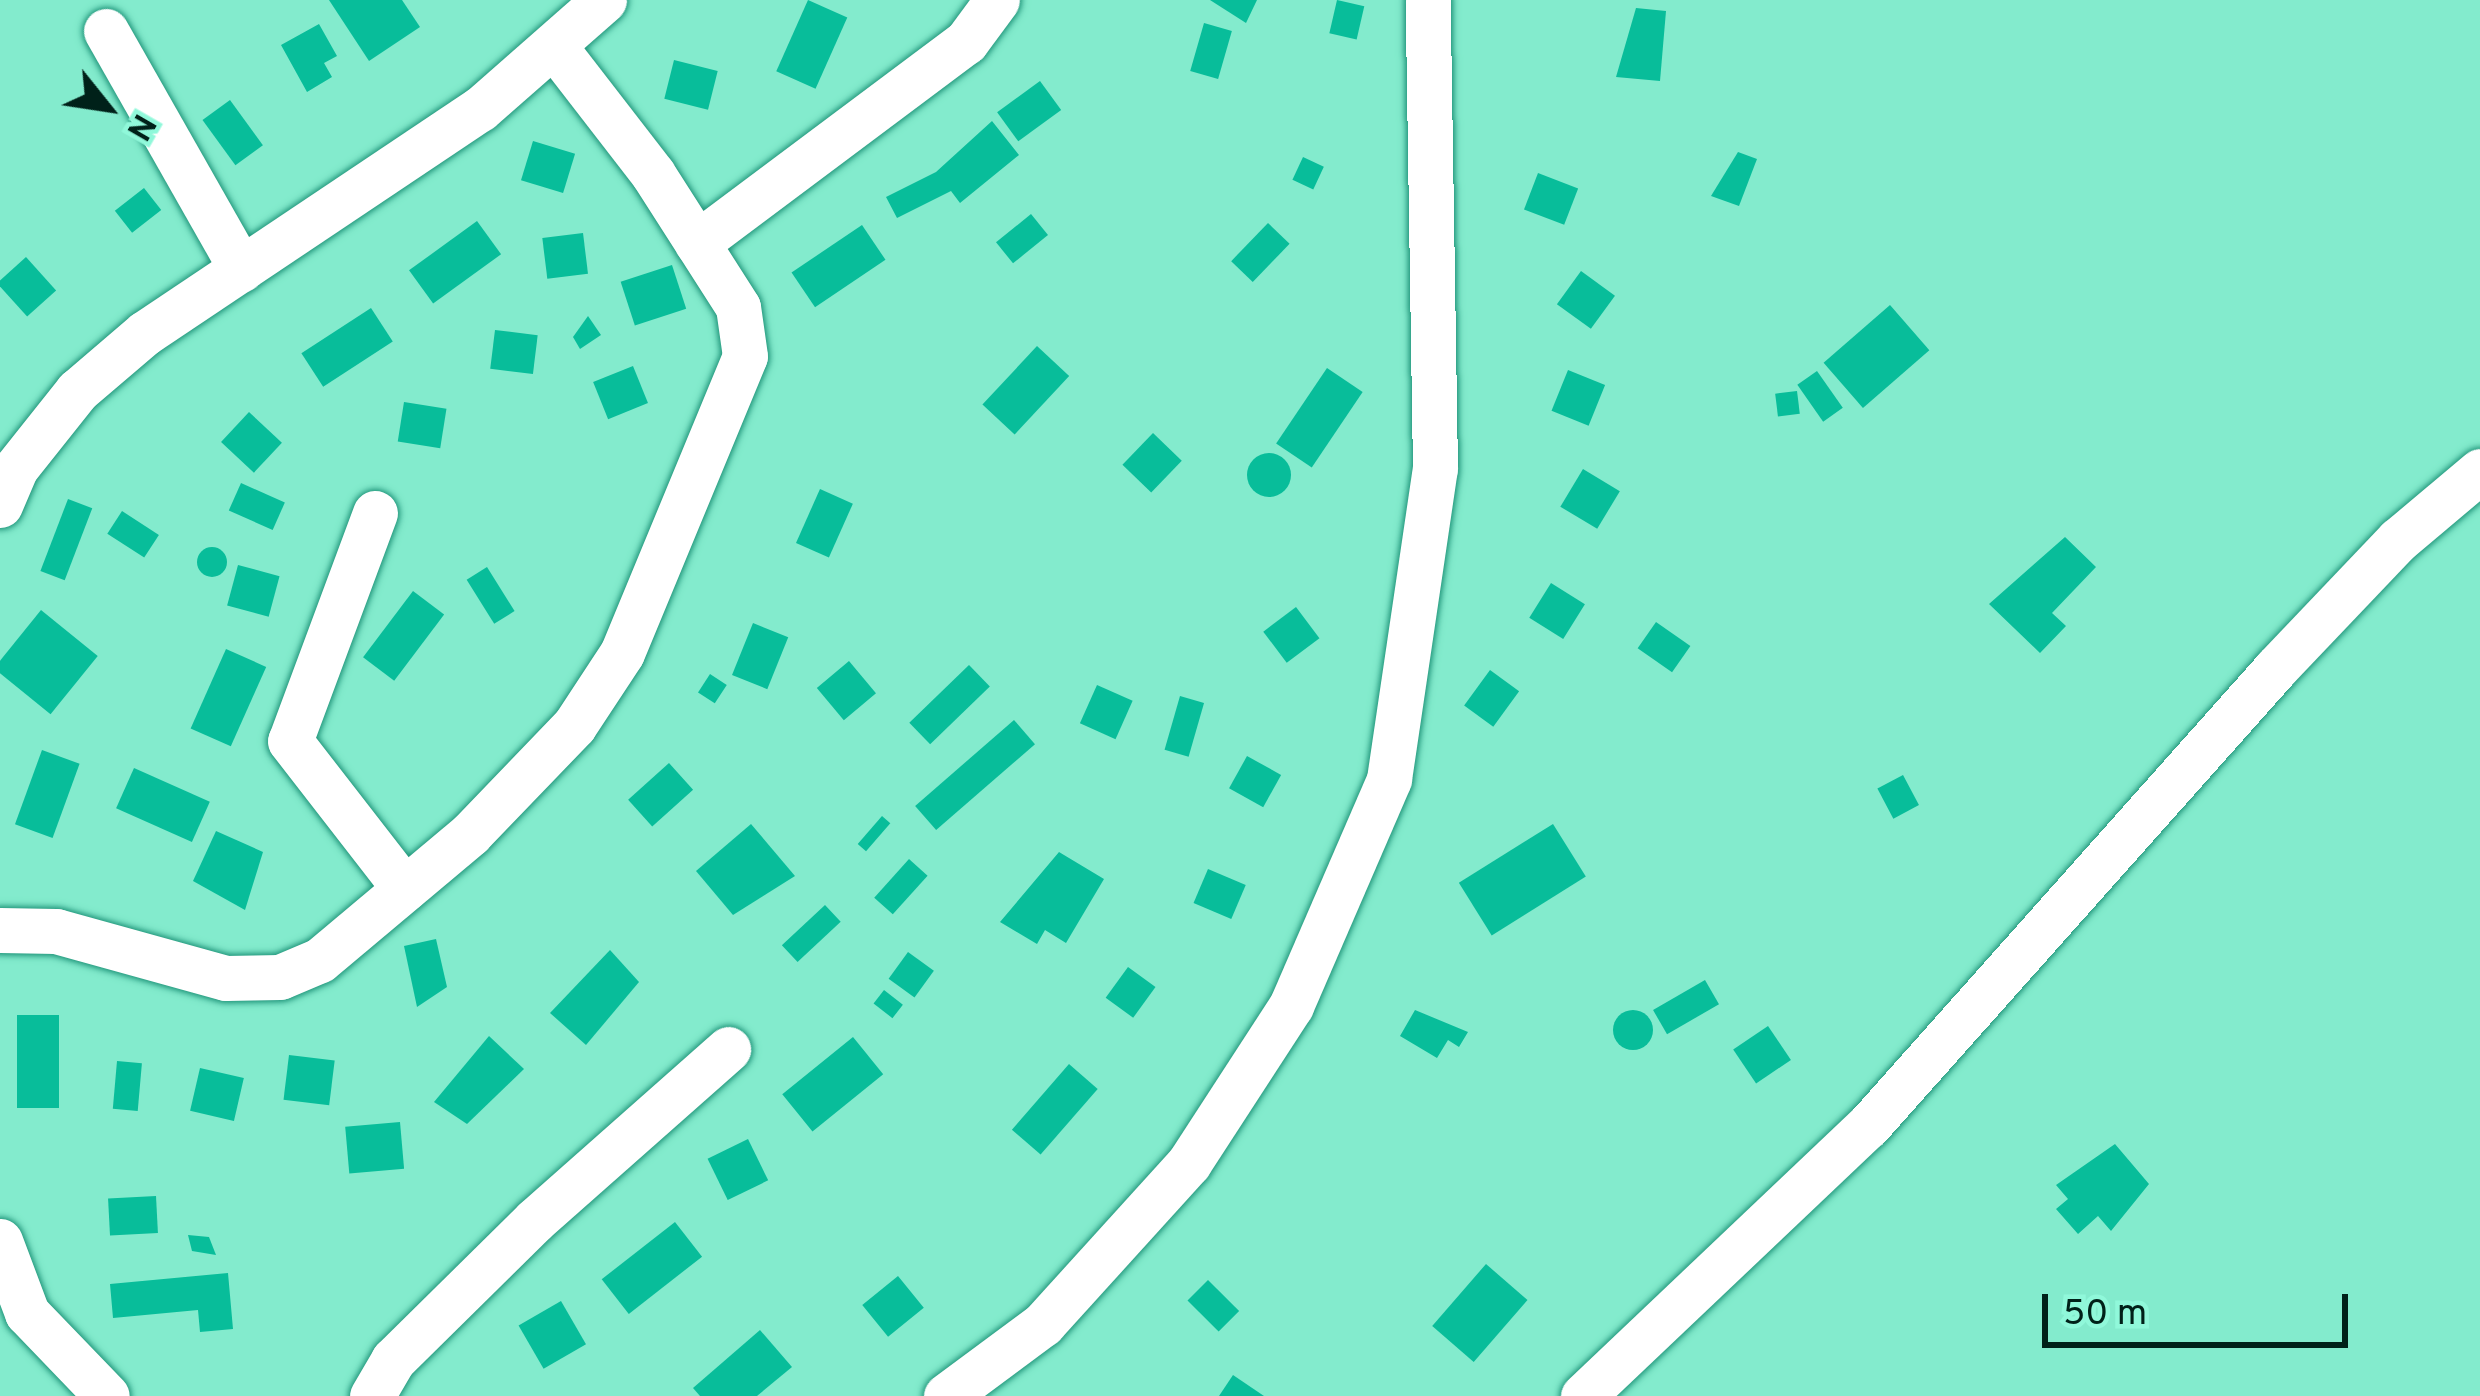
<!DOCTYPE html>
<html>
<head>
<meta charset="utf-8">
<style>
	body { margin:0 }
	#map { position:relative; width:2480px; height:1396px; overflow:hidden; background:#83ebcd; font-family:Overpass,sans-serif }
	div>[style] { position:absolute }
	[style*='--x'] { left:calc(var(--x)*1px); top:calc(var(--y)*1px); width:calc(var(--w)*1px); rotate:calc(var(--a)*1deg) }
	.building>* { inset:0; background:#08bd9a; transform-origin:0 0 }
	.round { border-radius:50% }
	.roads { filter:drop-shadow(0 0 3px #20957a) drop-shadow(0 0 3px #20957a) }
	.minor>* { height:45px; margin:-22.5px; padding:0 22.5px; transform-origin:22.5px; border-radius:22.5px; background:#fff }
	span { translate:-50% -50%; white-space:nowrap; text-align:center; line-height:1.15; -webkit-text-stroke:9px #90f8da; paint-order:stroke }
	.north { position:absolute; left:48px; top:48px; width:120px; height:120px; -webkit-text-stroke:9px #90f8da; paint-order:stroke; rotate:120deg; font-size:33px; font-weight:700; line-height:48px; text-align:center; color:#002119 }
	.north::after { content:''; display:block; margin:auto; width:42px; height:54px; background:#002119; clip-path:polygon(50% 0,100% 100%,50% 72%,0 100%) }
	.scale { position:absolute; left:2042px; top:1294px; width:306px; height:54px; box-sizing:border-box; border:6px solid #002119; border-top:0; padding-left:15px; font-size:36px; line-height:42px; white-space:nowrap; color:#002119; -webkit-text-stroke:9px #90f8da; paint-order:stroke }
</style>
</head>
<body>
<div id="map">
	<div class="building">
		<div style="clip-path:polygon(329px 0,402px 0,420px 27px,369px 61px)"></div>
		<div style="left:808px;top:0;width:43px;height:78px;rotate:24deg"></div>
		<div style="clip-path:polygon(1210px 0,1257px 0,1246px 23px)"></div>
		<div style="left:1337px;top:0;width:28px;height:34px;rotate:13deg"></div>
		<div style="clip-path:polygon(1636px 8px,1666px 11px,1660px 81px,1616px 77px)"></div>
		<div style="left:1204px;top:23px;width:29px;height:50px;rotate:16deg"></div>
		<div style="clip-path:polygon(319px 24px,337px 56px,324px 63px,332px 77px,307px 92px,281px 45px)"></div>
		<div style="left:674px;top:60px;width:45px;height:40px;rotate:14deg"></div>
		<div style="left:1040px;top:81px;width:36px;height:53px;rotate:54deg"></div>
		<div style="left:230px;top:100px;width:56px;height:34px;rotate:54deg"></div>
		<div style="clip-path:polygon(992px 121px,1019px 155px,960px 203px,951px 191px,897px 218px,886px 197px,936px 172px)"></div>
		<div style="left:533px;top:141px;width:44px;height:41px;rotate:17deg"></div>
		<div style="clip-path:polygon(1738px 152px,1757px 159px,1739px 206px,1711px 196px)"></div>
		<div style="left:1303px;top:157px;width:23px;height:25px;rotate:25deg"></div>
		<div style="left:1538px;top:173px;width:43px;height:39px;rotate:21deg"></div>
		<div style="left:144px;top:188px;width:28px;height:37px;rotate:52deg"></div>
		<div style="left:1031px;top:214px;width:27px;height:45px;rotate:51deg"></div>
		<div style="left:477px;top:221px;width:41px;height:84px;rotate:54deg"></div>
		<div style="left:1268px;top:223px;width:30px;height:53px;rotate:44deg"></div>
		<div style="left:862px;top:225px;width:42px;height:85px;rotate:56deg"></div>
		<div style="left:583px;top:233px;width:41px;height:41px;rotate:83deg"></div>
		<div style="left:26px;top:257px;width:45px;height:39px;rotate:48deg"></div>
		<div style="left:672px;top:265px;width:46px;height:54px;rotate:72deg"></div>
		<div style="left:1581px;top:271px;width:42px;height:41px;rotate:36deg"></div>
		<div style="left:1890px;top:305px;width:60px;height:88px;rotate:49deg"></div>
		<div style="left:371px;top:308px;width:40px;height:83px;rotate:57deg"></div>
		<div style="clip-path:polygon(588px 316px,601px 335px,580px 349px,573px 337px)"></div>
		<div style="left:495px;top:330px;width:43px;height:39px;rotate:7deg"></div>
		<div style="left:1037px;top:346px;width:44px;height:80px;rotate:43deg"></div>
		<div style="left:633px;top:366px;width:40px;height:43px;rotate:68deg"></div>
		<div style="left:1327px;top:368px;width:43px;height:91px;rotate:34deg"></div>
		<div style="left:1568px;top:370px;width:40px;height:44px;rotate:22deg"></div>
		<div style="left:1817px;top:371px;width:45px;height:24px;rotate:55deg"></div>
		<div style="left:1797px;top:391px;width:23px;height:22px;rotate:83deg"></div>
		<div style="left:404px;top:402px;width:43px;height:40px;rotate:9deg"></div>
		<div style="left:249px;top:412px;width:45px;height:41px;rotate:43deg"></div>
		<div style="left:1153px;top:433px;width:40px;height:44px;rotate:44deg"></div>
		<div class="round" style="left:1247px;top:453px;width:44px;height:44px"></div>
		<div style="left:1583px;top:469px;width:43px;height:44px;rotate:31deg"></div>
		<div style="left:241px;top:483px;width:48px;height:30px;rotate:24deg"></div>
		<div style="left:820px;top:489px;width:36px;height:59px;rotate:24deg"></div>
		<div style="left:68px;top:499px;width:26px;height:77px;rotate:21deg"></div>
		<div style="left:122px;top:511px;width:44px;height:27px;rotate:33deg"></div>
		<div style="clip-path:polygon(2065px 537px,2096px 567px,2052px 613px,2066px 626px,2040px 653px,1989px 604px)"></div>
		<div class="round" style="left:197px;top:547px;width:30px;height:30px"></div>
		<div style="left:238px;top:565px;width:43px;height:42px;rotate:15deg"></div>
		<div style="left:487px;top:567px;width:52px;height:24px;rotate:58deg"></div>
		<div style="left:1551px;top:583px;width:40px;height:41px;rotate:32deg"></div>
		<div style="left:413px;top:591px;width:39px;height:83px;rotate:37deg"></div>
		<div style="left:1296px;top:607px;width:39px;height:41px;rotate:53deg"></div>
		<div style="left:41px;top:610px;width:73px;height:75px;rotate:39deg"></div>
		<div style="left:1656px;top:622px;width:42px;height:32px;rotate:35deg"></div>
		<div style="left:753px;top:623px;width:38px;height:56px;rotate:22deg"></div>
		<div style="left:226px;top:649px;width:44px;height:87px;rotate:24deg"></div>
		<div style="left:849px;top:661px;width:42px;height:42px;rotate:50deg"></div>
		<div style="left:969px;top:665px;width:30px;height:83px;rotate:46deg"></div>
		<div style="left:1490px;top:670px;width:36px;height:44px;rotate:36deg"></div>
		<div style="left:710px;top:674px;width:20px;height:22px;rotate:33deg"></div>
		<div style="left:1097px;top:685px;width:39px;height:42px;rotate:24deg"></div>
		<div style="left:1180px;top:696px;width:25px;height:56px;rotate:16deg"></div>
		<div style="left:1014px;top:720px;width:32px;height:131px;rotate:49deg"></div>
		<div style="left:42px;top:750px;width:40px;height:79px;rotate:20deg"></div>
		<div style="left:1247px;top:756px;width:39px;height:37px;rotate:29deg"></div>
		<div style="left:669px;top:763px;width:36px;height:55px;rotate:48deg"></div>
		<div style="left:134px;top:768px;width:83px;height:44px;rotate:24deg"></div>
		<div style="left:1903px;top:775px;width:34px;height:29px;rotate:62deg"></div>
		<div style="left:882px;top:816px;width:11px;height:37px;rotate:41deg"></div>
		<div style="clip-path:polygon(751px 824px,795px 876px,733px 915px,696px 871px)"></div>
		<div style="left:1553px;top:824px;width:62px;height:111px;rotate:58deg"></div>
		<div style="clip-path:polygon(216px 831px,263px 852px,245px 910px,193px 881px)"></div>
		<div style="clip-path:polygon(1059px 852px,1104px 879px,1066px 943px,1045px 930px,1037px 944px,1000px 922px)"></div>
		<div style="left:909px;top:859px;width:25px;height:52px;rotate:42deg"></div>
		<div style="left:1208px;top:869px;width:41px;height:37px;rotate:23deg"></div>
		<div style="left:825px;top:905px;width:23px;height:59px;rotate:47deg"></div>
		<div style="clip-path:polygon(436px 939px,447px 987px,417px 1007px,404px 946px)"></div>
		<div style="clip-path:polygon(610px 950px,639px 982px,586px 1045px,550px 1013px)"></div>
		<div style="left:908px;top:952px;width:32px;height:33px;rotate:36deg"></div>
		<div style="left:1128px;top:967px;width:34px;height:38px;rotate:36deg"></div>
		<div style="left:1705px;top:980px;width:28px;height:60px;rotate:60deg"></div>
		<div style="left:884px;top:990px;width:24px;height:17px;rotate:38deg"></div>
		<div class="round" style="left:1613px;top:1010px;width:40px;height:40px"></div>
		<div style="clip-path:polygon(1415px 1010px,1468px 1032px,1459px 1047px,1448px 1040px,1437px 1058px,1400px 1036px)"></div>
		<div style="left:17px;top:1015px;width:42px;height:93px"></div>
		<div style="left:1768px;top:1026px;width:41px;height:42px;rotate:56deg"></div>
		<div style="clip-path:polygon(489px 1036px,524px 1069px,467px 1124px,434px 1102px)"></div>
		<div style="left:853px;top:1037px;width:48px;height:91px;rotate:51deg"></div>
		<div style="left:289px;top:1055px;width:46px;height:45px;rotate:7deg"></div>
		<div style="left:117px;top:1061px;width:25px;height:48px;rotate:5deg"></div>
		<div style="left:1069px;top:1064px;width:38px;height:87px;rotate:41deg"></div>
		<div style="left:200px;top:1068px;width:45px;height:44px;rotate:13deg"></div>
		<div style="left:400px;top:1122px;width:47px;height:55px;rotate:85deg"></div>
		<div style="left:748px;top:1139px;width:46px;height:45px;rotate:64deg"></div>
		<div style="clip-path:polygon(2115px 1144px,2149px 1184px,2111px 1231px,2098px 1216px,2078px 1234px,2056px 1209px,2068px 1199px,2056px 1185px)"></div>
		<div style="left:156px;top:1196px;width:37px;height:48px;rotate:87deg"></div>
		<div style="left:675px;top:1222px;width:44px;height:93px;rotate:52deg"></div>
		<div style="clip-path:polygon(188px 1235px,209px 1237px,216px 1255px,192px 1251px)"></div>
		<div style="left:1486px;top:1264px;width:55px;height:82px;rotate:41deg"></div>
		<div style="clip-path:polygon(228px 1273px,233px 1329px,200px 1332px,198px 1310px,113px 1318px,110px 1284px)"></div>
		<div style="left:898px;top:1276px;width:41px;height:46px;rotate:51deg"></div>
		<div style="left:1208px;top:1280px;width:44px;height:29px;rotate:45deg"></div>
		<div style="left:561px;top:1301px;width:50px;height:49px;rotate:60deg"></div>
		<div style="clip-path:polygon(760px 1330px,792px 1367px,757px 1396px,700px 1396px,693px 1388px)"></div>
		<div style="clip-path:polygon(1233px 1375px,1264px 1396px,1219px 1396px)"></div>
	</div>
	<div class="roads">
		<div class="minor">
			<div style="--x:106;--y:31;--w:274;--a:60.4"></div>
			<div style="--x:697;--y:243;--w:336;--a:-36.8"></div>
			<div style="--x:966;--y:42;--w:52;--a:-53.6"></div>
			<div style="--x:0;--y:505;--w:39;--a:-67"></div>
			<div style="--x:15;--y:469;--w:100;--a:-51.5"></div>
			<div style="--x:77;--y:391;--w:89;--a:-40.5"></div>
			<div style="--x:145;--y:333;--w:403;--a:-33.8"></div>
			<div style="--x:480;--y:109;--w:165;--a:-41.3"></div>
			<div style="--x:375;--y:513;--w:243;--a:110.4"></div>
			<div style="--x:290;--y:741;--w:187;--a:52.2"></div>
			<div style="--x:0;--y:930;--w:56;--a:1"></div>
			<div style="--x:56;--y:931;--w:176;--a:15.5"></div>
			<div style="--x:226;--y:978;--w:54;--a:-1.1"></div>
			<div style="--x:280;--y:977;--w:43;--a:-23"></div>
			<div style="--x:320;--y:960;--w:196;--a:-40"></div>
			<div style="--x:470;--y:834;--w:150;--a:-46.1"></div>
			<div style="--x:574;--y:726;--w:87;--a:-56.7"></div>
			<div style="--x:622;--y:653;--w:321;--a:-67.5"></div>
			<div style="--x:745;--y:356;--w:49;--a:-98.1"></div>
			<div style="--x:738;--y:307;--w:158;--a:-122.6"></div>
			<div style="--x:653;--y:174;--w:157;--a:-127.7"></div>
			<div style="--x:0;--y:1241;--w:77;--a:69.4"></div>
			<div style="--x:27;--y:1313;--w:115;--a:46.1"></div>
			<div style="--x:372;--y:1396;--w:42;--a:-59.7"></div>
			<div style="--x:393;--y:1360;--w:199;--a:-44.6"></div>
			<div style="--x:535;--y:1220;--w:258;--a:-41.5"></div>
			<div style="--x:946;--y:1396;--w:121;--a:-36.6"></div>
			<div style="--x:1043;--y:1324;--w:217;--a:-47.8"></div>
			<div style="--x:1189;--y:1163;--w:187;--a:-57"></div>
			<div style="--x:1291;--y:1006;--w:247;--a:-66.6"></div>
			<div style="--x:1389;--y:779;--w:313;--a:-81.6"></div>
			<div style="--x:1435;--y:469;--w:469;--a:-90.9"></div>
			<div style="--x:1583;--y:1396;--w:393;--a:-43.5"></div>
			<div style="--x:1868;--y:1126;--w:613;--a:-48.3"></div>
			<div style="--x:2276;--y:668;--w:177;--a:-46.4"></div>
			<div style="--x:2398;--y:540;--w:107;--a:-40.1"></div>
		</div>
	</div>
	<div class="north">N</div>
	<div class="scale">50 m</div>
</div>
</body>
</html>
